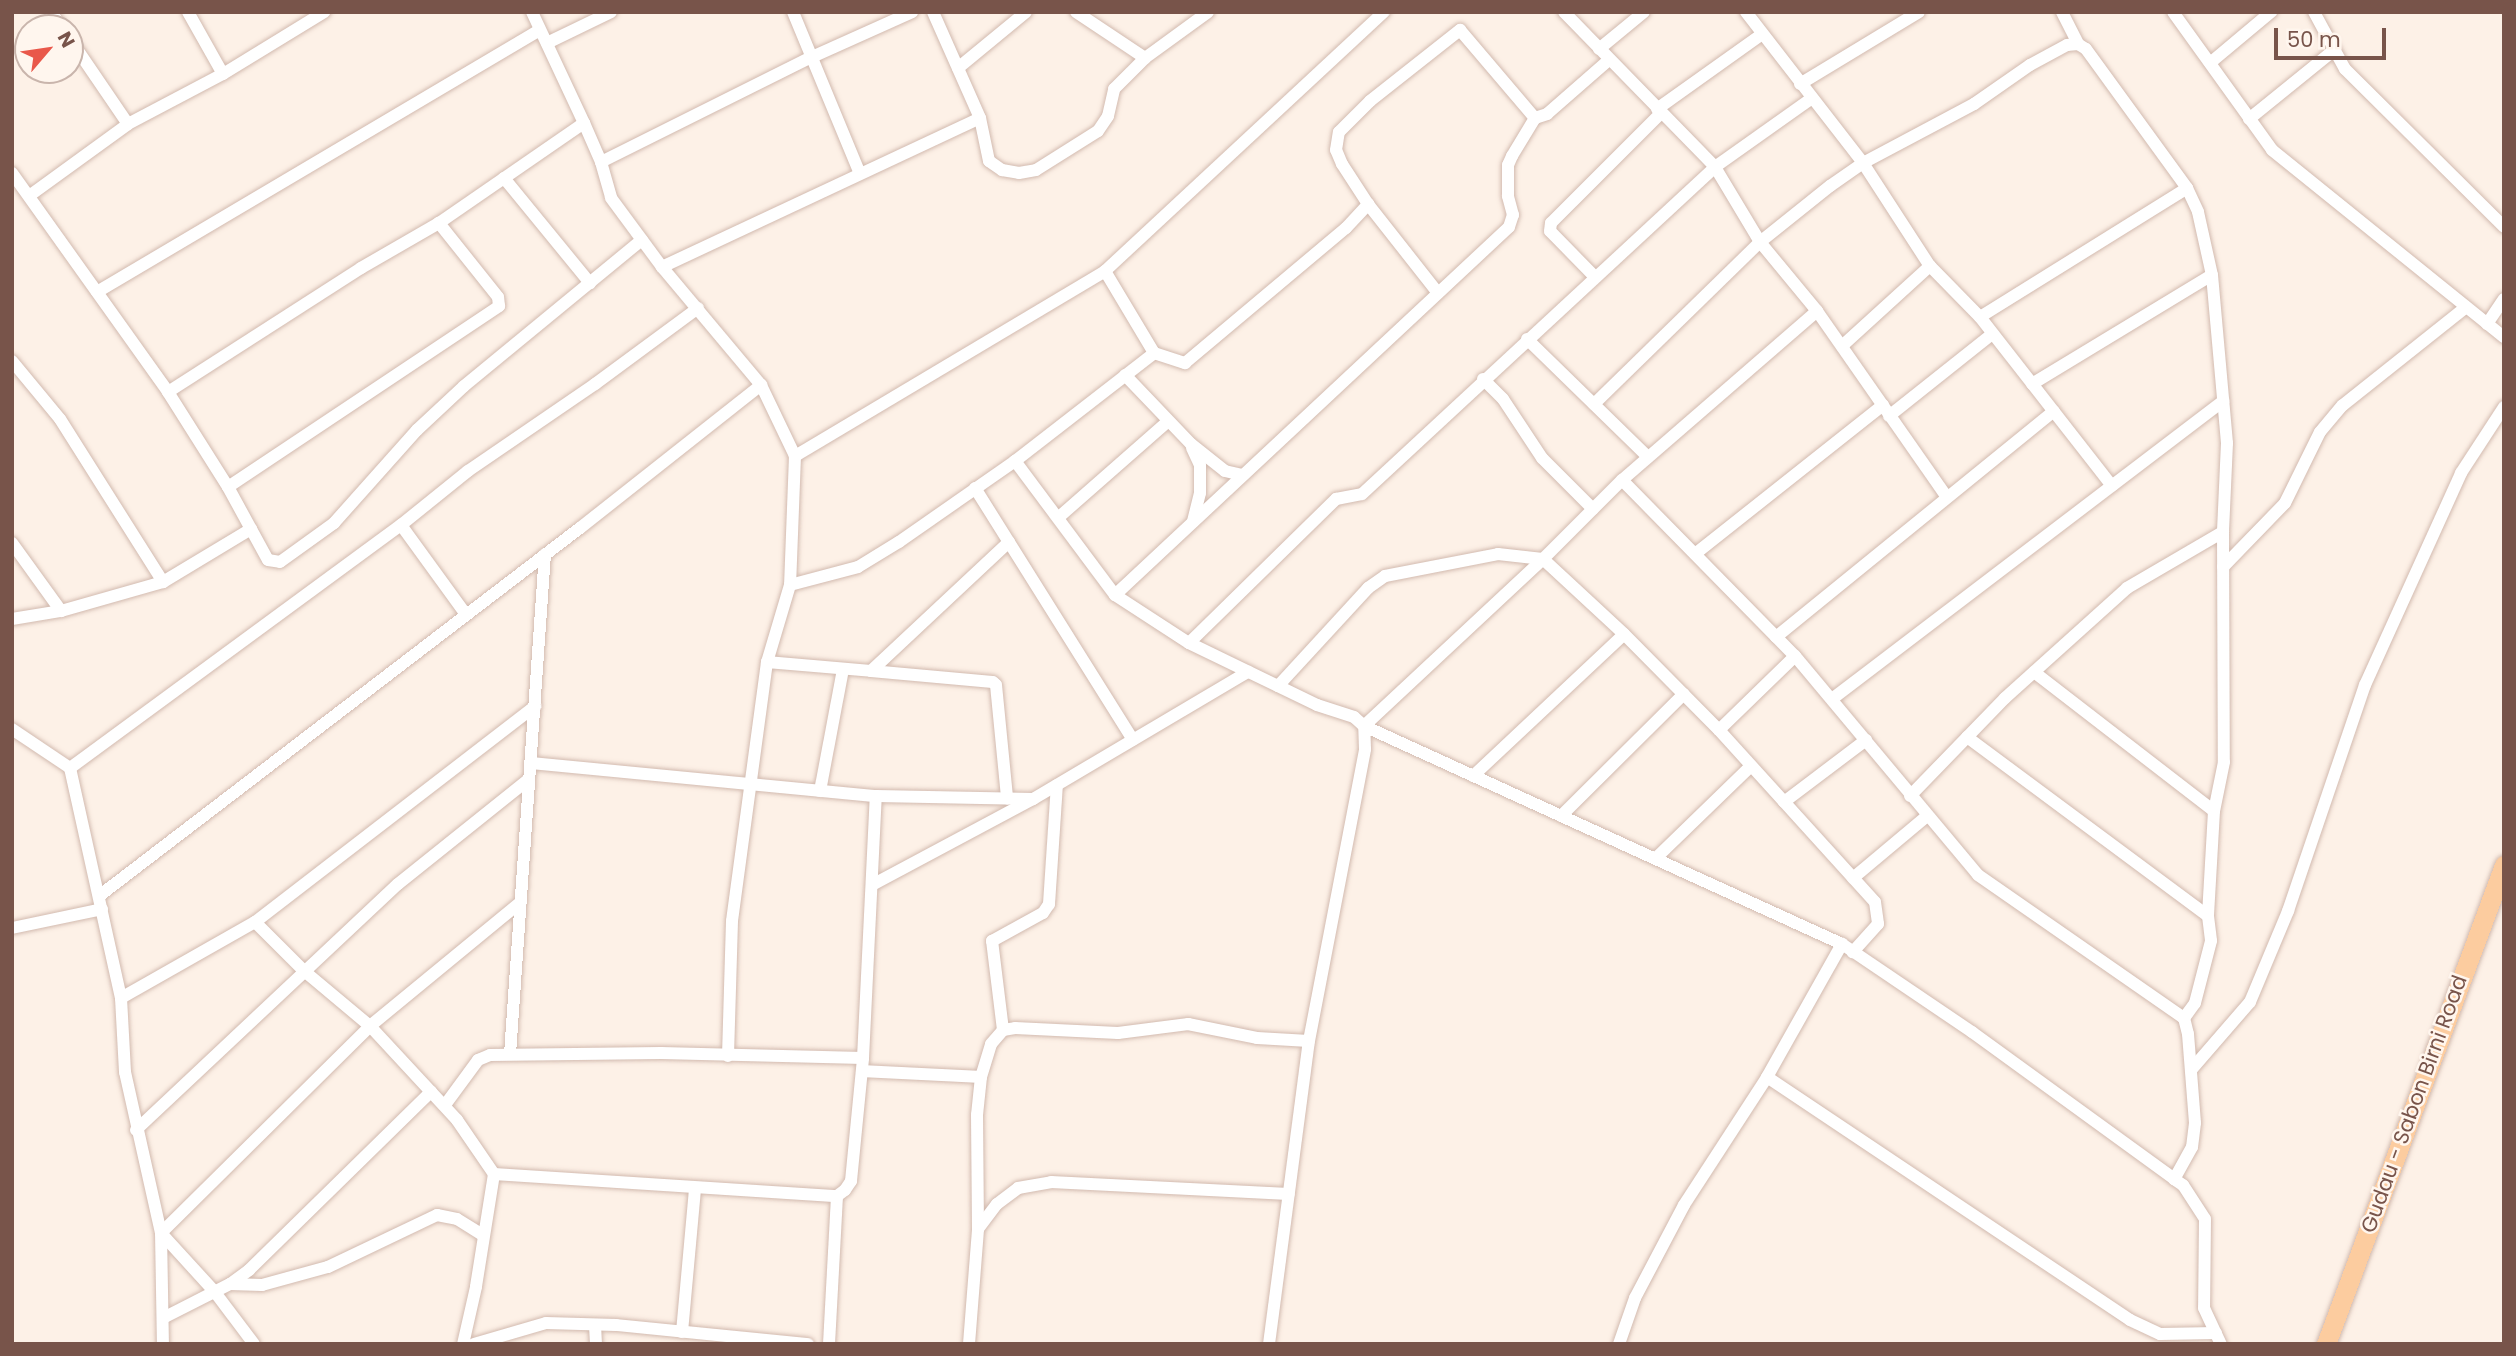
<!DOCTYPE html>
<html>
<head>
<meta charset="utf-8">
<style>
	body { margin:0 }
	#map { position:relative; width:2516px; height:1356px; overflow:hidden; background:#fdf1e7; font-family:Poppins,sans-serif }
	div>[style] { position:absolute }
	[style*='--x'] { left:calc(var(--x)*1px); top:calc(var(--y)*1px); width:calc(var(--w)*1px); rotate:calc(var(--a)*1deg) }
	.roads { filter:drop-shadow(0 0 2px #d2baaf) drop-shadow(0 0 2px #d2baaf) }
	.minor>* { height:12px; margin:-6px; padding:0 6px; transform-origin:6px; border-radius:6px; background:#fff }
	.primary>* { height:19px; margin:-9.5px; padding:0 9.5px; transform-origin:9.5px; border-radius:9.5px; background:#fccc9f }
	span { translate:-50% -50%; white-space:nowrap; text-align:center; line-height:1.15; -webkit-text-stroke:5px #fff6ee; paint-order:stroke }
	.street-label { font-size:21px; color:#78544a }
	.frame { position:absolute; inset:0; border:14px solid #78544a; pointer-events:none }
	.north { position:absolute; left:14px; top:14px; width:70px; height:70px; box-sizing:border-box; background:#fff6ee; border:2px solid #c9b5ac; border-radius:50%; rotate:61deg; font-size:19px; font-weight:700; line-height:28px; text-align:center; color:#78544a }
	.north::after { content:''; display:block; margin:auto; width:24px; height:32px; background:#e9584a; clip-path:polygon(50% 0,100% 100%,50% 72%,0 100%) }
	.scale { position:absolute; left:2274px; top:28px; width:112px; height:32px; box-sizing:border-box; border:4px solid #78544a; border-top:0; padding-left:9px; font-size:21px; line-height:24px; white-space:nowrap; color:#78544a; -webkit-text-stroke:5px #fff6ee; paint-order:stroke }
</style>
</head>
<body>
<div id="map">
	<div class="roads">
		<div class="minor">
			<div style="--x:51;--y:12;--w:19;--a:55"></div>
			<div style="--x:188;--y:12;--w:71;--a:60.6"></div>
			<div style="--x:532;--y:12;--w:123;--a:64.9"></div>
			<div style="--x:584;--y:123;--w:43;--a:66.4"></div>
			<div style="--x:601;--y:162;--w:37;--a:74"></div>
			<div style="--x:611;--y:198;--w:86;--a:53.5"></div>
			<div style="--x:662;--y:267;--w:154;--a:50"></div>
			<div style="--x:761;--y:385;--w:79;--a:64.4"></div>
			<div style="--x:795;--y:456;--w:129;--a:92.2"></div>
			<div style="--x:790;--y:585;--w:80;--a:106.6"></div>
			<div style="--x:767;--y:662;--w:261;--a:97.7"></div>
			<div style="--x:732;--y:921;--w:135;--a:91.7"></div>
			<div style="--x:793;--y:12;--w:175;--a:67.5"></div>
			<div style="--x:933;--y:12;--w:116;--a:66.1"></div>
			<div style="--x:980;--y:118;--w:44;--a:78.2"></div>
			<div style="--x:989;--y:161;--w:16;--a:35"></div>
			<div style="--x:1002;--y:170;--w:17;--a:10"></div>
			<div style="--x:1019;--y:173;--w:17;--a:-10"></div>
			<div style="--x:1036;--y:170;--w:73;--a:-32.2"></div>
			<div style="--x:1098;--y:131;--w:18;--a:-56"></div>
			<div style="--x:1108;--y:116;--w:28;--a:-77"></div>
			<div style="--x:1114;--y:89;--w:44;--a:-45"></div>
			<div style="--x:1145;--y:58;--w:78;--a:-36.1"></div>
			<div style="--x:1076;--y:12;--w:83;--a:33.7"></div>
			<div style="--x:1564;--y:12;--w:216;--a:45.7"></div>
			<div style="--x:1715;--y:167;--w:87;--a:59"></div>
			<div style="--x:1760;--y:242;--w:89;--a:50.4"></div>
			<div style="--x:1817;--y:311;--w:226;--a:55.1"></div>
			<div style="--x:1746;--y:12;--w:191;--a:52.2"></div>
			<div style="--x:1863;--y:163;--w:123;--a:57"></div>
			<div style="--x:1930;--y:266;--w:71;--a:45.6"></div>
			<div style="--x:1980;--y:317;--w:214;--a:52"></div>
			<div style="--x:2062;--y:12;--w:36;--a:63"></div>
			<div style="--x:2173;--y:12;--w:170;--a:54.3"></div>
			<div style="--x:2272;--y:150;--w:298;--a:38.9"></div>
			<div style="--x:2314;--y:12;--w:65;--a:61.5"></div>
			<div style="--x:2345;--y:69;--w:224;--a:44.8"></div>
			<div style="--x:70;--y:39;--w:103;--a:55.7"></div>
			<div style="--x:547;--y:43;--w:71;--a:-25.8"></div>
			<div style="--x:1599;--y:49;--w:58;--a:-39.4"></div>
			<div style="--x:2210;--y:63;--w:80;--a:-39.9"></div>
			<div style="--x:958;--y:68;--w:88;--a:-39.5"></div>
			<div style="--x:1800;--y:84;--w:139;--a:-31.2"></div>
			<div style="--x:1657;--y:109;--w:129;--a:-35.5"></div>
			<div style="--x:2249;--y:119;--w:108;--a:-39"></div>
			<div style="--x:601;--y:162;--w:236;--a:-26.5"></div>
			<div style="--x:812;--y:57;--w:110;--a:-24.2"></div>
			<div style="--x:12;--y:173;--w:269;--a:54.5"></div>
			<div style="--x:168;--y:392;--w:112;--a:57.7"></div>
			<div style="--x:228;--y:487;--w:326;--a:-33.7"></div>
			<div style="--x:499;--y:306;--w:9;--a:-96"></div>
			<div style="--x:498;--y:297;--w:95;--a:-128.6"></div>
			<div style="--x:504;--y:178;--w:136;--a:50.7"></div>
			<div style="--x:29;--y:196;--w:122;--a:-36"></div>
			<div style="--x:128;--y:124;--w:107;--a:-27.8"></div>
			<div style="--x:223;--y:74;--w:119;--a:-31.5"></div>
			<div style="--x:662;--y:267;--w:351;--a:-25.1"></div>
			<div style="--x:1105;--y:271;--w:96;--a:59.1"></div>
			<div style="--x:1154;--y:353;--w:33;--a:18"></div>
			<div style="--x:1185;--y:363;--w:210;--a:-40"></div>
			<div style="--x:1346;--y:228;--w:33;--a:-47"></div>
			<div style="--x:1595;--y:277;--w:64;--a:-134.4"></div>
			<div style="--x:1550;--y:231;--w:8;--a:-83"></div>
			<div style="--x:1551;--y:223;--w:156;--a:-45"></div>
			<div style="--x:97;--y:292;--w:512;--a:-30.62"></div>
			<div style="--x:1438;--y:293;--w:113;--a:-128.2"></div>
			<div style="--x:1368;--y:204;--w:48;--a:-123"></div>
			<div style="--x:1342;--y:164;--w:15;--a:-113"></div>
			<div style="--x:1336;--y:150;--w:18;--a:-81"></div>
			<div style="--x:1339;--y:132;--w:44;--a:-45"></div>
			<div style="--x:1370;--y:101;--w:115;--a:-38.3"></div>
			<div style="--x:1460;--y:30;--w:116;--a:49.6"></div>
			<div style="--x:1980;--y:317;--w:244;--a:-31.9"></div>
			<div style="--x:2487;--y:324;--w:30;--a:-56"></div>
			<div style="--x:1527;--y:339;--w:169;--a:44.3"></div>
			<div style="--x:1842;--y:346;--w:119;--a:-42.3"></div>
			<div style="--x:12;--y:361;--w:75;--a:50.4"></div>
			<div style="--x:60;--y:419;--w:193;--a:57.7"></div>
			<div style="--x:1125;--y:375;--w:95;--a:46.3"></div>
			<div style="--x:1191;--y:444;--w:43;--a:38.5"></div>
			<div style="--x:1225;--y:471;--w:18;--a:13"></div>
			<div style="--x:1483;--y:379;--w:28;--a:45"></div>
			<div style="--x:1503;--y:399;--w:71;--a:56.5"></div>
			<div style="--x:1542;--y:458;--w:72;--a:45"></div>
			<div style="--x:2032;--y:384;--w:210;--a:-31.2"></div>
			<div style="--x:168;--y:392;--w:229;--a:-32.7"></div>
			<div style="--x:361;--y:268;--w:90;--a:-30"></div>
			<div style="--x:439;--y:223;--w:176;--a:-34.6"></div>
			<div style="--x:1594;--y:404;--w:232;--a:-44.3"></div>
			<div style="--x:1760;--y:242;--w:90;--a:-38.7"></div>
			<div style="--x:1830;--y:186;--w:40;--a:-34.9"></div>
			<div style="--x:1863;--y:163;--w:126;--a:-28"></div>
			<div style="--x:1974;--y:104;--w:68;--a:-34.9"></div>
			<div style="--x:2030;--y:65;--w:42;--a:-28.4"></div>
			<div style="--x:2067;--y:45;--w:11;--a:-5"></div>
			<div style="--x:2078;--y:44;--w:9;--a:32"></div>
			<div style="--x:2086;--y:49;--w:172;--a:54"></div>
			<div style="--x:2187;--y:188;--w:26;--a:65"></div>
			<div style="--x:2198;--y:212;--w:65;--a:77.5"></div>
			<div style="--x:2212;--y:275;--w:169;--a:84.9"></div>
			<div style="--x:2227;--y:443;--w:89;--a:92.6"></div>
			<div style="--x:2223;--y:532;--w:230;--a:89.8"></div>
			<div style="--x:2224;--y:762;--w:50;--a:101.5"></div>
			<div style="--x:2214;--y:811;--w:105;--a:93.3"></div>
			<div style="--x:2208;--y:916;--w:25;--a:83"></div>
			<div style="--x:2211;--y:941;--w:64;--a:104.5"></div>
			<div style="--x:2195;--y:1003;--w:19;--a:126"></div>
			<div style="--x:1889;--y:416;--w:132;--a:-38.5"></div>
			<div style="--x:1192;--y:448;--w:19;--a:65"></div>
			<div style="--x:1200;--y:465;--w:28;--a:90"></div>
			<div style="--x:1200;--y:493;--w:30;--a:104"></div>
			<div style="--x:795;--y:456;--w:361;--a:-30.8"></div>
			<div style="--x:1105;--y:271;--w:381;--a:-42.9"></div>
			<div style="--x:1015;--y:461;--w:167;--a:53.3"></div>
			<div style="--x:1115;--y:595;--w:88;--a:33"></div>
			<div style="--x:1189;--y:643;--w:142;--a:25.8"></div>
			<div style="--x:1317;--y:705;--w:39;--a:18"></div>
			<div style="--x:1354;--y:717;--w:13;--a:42"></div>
			<div style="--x:1364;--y:726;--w:525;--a:24.52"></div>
			<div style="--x:1842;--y:944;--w:157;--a:34.1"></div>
			<div style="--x:1972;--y:1032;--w:250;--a:36"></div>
			<div style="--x:2174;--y:1179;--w:11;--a:34"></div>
			<div style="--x:2183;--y:1185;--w:40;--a:57.1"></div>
			<div style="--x:2205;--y:1219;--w:89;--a:90.6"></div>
			<div style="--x:2204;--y:1308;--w:40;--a:65"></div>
			<div style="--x:1622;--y:480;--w:247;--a:45.5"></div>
			<div style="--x:1795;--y:656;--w:285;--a:50.1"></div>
			<div style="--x:1978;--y:875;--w:251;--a:34.8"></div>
			<div style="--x:2184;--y:1018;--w:16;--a:76"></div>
			<div style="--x:2188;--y:1034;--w:89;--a:85.5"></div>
			<div style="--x:2195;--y:1123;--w:24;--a:97"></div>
			<div style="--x:2192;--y:1147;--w:37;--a:119"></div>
			<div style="--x:228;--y:487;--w:83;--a:61.3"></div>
			<div style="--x:268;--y:560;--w:12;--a:9"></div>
			<div style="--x:280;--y:562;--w:67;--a:-35.8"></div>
			<div style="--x:334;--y:523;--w:125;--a:-48.3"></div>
			<div style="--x:417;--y:430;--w:64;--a:-43.1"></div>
			<div style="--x:464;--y:386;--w:230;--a:-39.4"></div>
			<div style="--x:975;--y:488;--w:297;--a:57.9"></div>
			<div style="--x:1059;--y:517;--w:144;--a:-41.3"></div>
			<div style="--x:401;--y:525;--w:109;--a:54"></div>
			<div style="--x:12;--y:543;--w:84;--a:54.2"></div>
			<div style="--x:1695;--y:554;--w:240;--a:-38.4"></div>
			<div style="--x:2223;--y:567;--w:89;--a:-45.9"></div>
			<div style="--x:2285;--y:503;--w:79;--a:-63.8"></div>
			<div style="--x:2320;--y:432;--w:35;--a:-50"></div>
			<div style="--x:2343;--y:405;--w:157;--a:-38.5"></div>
			<div style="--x:790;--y:585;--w:70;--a:-14.8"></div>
			<div style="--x:858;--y:567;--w:48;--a:-31.4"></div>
			<div style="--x:899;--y:542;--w:141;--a:-34.9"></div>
			<div style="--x:1015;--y:461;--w:176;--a:-37.8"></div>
			<div style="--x:1115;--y:595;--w:539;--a:-43.05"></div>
			<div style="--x:1509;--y:227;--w:13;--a:-72"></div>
			<div style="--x:1513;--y:215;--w:20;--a:-105"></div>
			<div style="--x:1508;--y:196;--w:31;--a:-90"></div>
			<div style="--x:1508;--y:165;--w:10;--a:-66"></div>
			<div style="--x:1512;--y:156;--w:44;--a:-58.8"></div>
			<div style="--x:1535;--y:118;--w:13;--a:-18"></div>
			<div style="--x:1547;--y:114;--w:82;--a:-41.1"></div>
			<div style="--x:12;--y:619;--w:50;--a:-9.3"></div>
			<div style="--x:61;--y:611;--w:106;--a:-15.9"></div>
			<div style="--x:163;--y:582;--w:103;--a:-31.1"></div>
			<div style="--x:1776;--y:637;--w:358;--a:-39.1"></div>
			<div style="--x:1189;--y:643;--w:206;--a:-44.4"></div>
			<div style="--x:1336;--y:499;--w:26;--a:-11"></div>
			<div style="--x:1362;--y:494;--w:481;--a:-42.8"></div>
			<div style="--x:1715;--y:167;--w:119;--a:-35.4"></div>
			<div style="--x:767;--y:662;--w:104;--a:4.9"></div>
			<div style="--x:871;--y:671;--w:189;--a:-43.1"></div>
			<div style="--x:871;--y:671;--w:122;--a:5.2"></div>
			<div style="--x:993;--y:682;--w:4;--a:45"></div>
			<div style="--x:996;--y:685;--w:114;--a:84.4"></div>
			<div style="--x:2034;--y:672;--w:227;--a:37.7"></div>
			<div style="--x:1278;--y:686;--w:133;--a:-47.4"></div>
			<div style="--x:1368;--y:588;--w:21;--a:-35"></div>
			<div style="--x:1385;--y:576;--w:115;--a:-11"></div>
			<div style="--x:1498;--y:554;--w:45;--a:6.3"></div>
			<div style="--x:1543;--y:559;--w:110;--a:42.8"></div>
			<div style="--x:1624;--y:634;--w:135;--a:45.3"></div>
			<div style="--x:1719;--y:730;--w:232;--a:47.8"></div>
			<div style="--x:1875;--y:902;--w:22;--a:82"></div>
			<div style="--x:1878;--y:924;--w:38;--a:132"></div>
			<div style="--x:1832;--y:699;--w:492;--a:-37.3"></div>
			<div style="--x:1364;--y:726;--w:245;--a:-43"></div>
			<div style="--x:1543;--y:559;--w:112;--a:-45"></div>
			<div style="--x:1622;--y:480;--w:258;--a:-40.9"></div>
			<div style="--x:12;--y:729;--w:70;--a:33.9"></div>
			<div style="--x:70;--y:768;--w:236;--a:77.5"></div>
			<div style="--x:121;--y:998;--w:74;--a:86.9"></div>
			<div style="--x:125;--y:1072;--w:165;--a:77.4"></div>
			<div style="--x:161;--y:1233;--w:111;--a:89"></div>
			<div style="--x:1719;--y:730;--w:106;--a:-44.2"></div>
			<div style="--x:1967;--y:737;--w:300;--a:36.6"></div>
			<div style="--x:531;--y:763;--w:347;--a:5.5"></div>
			<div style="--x:876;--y:796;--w:157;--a:1.1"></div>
			<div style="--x:70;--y:768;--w:411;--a:-36.3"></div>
			<div style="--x:401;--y:525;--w:86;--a:-38.9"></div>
			<div style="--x:468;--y:471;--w:154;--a:-34.4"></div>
			<div style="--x:595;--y:384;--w:128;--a:-36.4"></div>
			<div style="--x:1473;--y:776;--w:207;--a:-43.2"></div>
			<div style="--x:820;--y:791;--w:124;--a:-79.3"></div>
			<div style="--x:1910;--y:796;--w:136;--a:-45.9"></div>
			<div style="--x:2005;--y:698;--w:164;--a:-42"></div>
			<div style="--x:2127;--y:588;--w:111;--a:-30.3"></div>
			<div style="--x:1784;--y:802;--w:103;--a:-37.1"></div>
			<div style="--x:1561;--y:816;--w:173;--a:-44.8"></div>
			<div style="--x:1656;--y:858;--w:132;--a:-44.1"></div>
			<div style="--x:1853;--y:878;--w:97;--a:-40"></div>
			<div style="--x:872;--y:885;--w:183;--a:-28.1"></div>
			<div style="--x:1033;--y:799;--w:250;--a:-30.6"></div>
			<div style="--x:99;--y:896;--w:606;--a:-37.42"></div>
			<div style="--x:580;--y:528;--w:231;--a:-38.3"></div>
			<div style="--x:255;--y:922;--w:68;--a:45"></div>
			<div style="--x:303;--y:970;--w:87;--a:39.9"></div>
			<div style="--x:370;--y:1026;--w:128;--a:47.2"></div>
			<div style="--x:457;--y:1120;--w:65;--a:55.6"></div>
			<div style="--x:494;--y:1174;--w:114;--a:99.1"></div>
			<div style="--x:476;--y:1287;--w:58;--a:102.8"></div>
			<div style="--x:12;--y:928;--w:92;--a:-11.9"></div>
			<div style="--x:121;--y:998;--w:154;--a:-29.6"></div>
			<div style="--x:255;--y:922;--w:354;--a:-37.6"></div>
			<div style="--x:1003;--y:1030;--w:90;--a:-97"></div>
			<div style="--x:992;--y:941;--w:58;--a:-28.8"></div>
			<div style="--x:1043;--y:913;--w:11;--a:-56"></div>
			<div style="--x:1049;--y:904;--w:119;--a:-86.2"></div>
			<div style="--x:510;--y:1054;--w:501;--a:-86"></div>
			<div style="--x:2191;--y:1070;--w:90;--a:-49.1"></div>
			<div style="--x:2250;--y:1002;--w:99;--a:-67.3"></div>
			<div style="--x:2288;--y:911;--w:239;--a:-71.2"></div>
			<div style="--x:2365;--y:685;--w:233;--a:-65.6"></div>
			<div style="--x:2461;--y:473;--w:79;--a:-56.9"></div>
			<div style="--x:862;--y:1071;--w:119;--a:2.9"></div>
			<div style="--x:1767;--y:1077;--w:437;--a:33.8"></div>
			<div style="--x:2130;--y:1320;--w:33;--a:25"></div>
			<div style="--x:2160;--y:1334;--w:56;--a:-1"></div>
			<div style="--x:445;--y:1105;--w:56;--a:-53.7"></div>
			<div style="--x:478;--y:1060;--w:13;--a:-23"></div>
			<div style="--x:490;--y:1055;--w:171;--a:-0.7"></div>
			<div style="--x:661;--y:1053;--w:202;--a:1.4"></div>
			<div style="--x:136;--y:1130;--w:359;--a:-43.2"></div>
			<div style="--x:398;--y:884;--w:168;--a:-38.7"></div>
			<div style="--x:494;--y:1174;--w:344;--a:3.7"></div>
			<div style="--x:837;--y:1196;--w:10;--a:-37"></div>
			<div style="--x:845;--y:1190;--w:11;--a:-56"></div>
			<div style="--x:851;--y:1181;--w:124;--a:-84.4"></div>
			<div style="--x:863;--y:1058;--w:262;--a:-87.2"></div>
			<div style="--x:978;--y:1229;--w:31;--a:-53"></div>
			<div style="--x:997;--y:1204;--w:26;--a:-37"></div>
			<div style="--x:1018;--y:1188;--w:34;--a:-10"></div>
			<div style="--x:1051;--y:1182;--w:238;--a:2.9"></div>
			<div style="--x:161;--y:1233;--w:294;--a:-44.7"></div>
			<div style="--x:370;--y:1026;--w:195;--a:-39.4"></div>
			<div style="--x:161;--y:1233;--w:79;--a:47.6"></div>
			<div style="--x:214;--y:1291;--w:66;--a:53"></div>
			<div style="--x:230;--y:1284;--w:32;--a:2"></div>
			<div style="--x:262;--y:1285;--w:68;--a:-15.3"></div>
			<div style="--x:328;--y:1267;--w:121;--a:-25.5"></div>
			<div style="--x:437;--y:1215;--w:20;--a:11"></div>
			<div style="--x:457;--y:1219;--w:31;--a:32"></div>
			<div style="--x:165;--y:1317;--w:73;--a:-26.9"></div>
			<div style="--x:230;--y:1284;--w:24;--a:-36"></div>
			<div style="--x:249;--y:1270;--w:255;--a:-44.4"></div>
			<div style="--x:595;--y:1325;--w:19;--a:87"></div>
			<div style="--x:682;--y:1332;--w:144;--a:-84.8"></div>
			<div style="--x:474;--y:1344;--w:75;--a:-16.3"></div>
			<div style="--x:546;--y:1323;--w:70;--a:1.6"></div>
			<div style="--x:616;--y:1325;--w:193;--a:5.7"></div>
			<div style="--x:829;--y:1344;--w:148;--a:-86.9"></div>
			<div style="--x:969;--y:1344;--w:115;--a:-85.5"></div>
			<div style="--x:978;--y:1229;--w:114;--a:-90.5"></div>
			<div style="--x:977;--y:1115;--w:38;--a:-84"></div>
			<div style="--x:981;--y:1077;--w:34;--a:-73"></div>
			<div style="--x:991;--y:1044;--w:18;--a:-49"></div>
			<div style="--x:1003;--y:1030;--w:12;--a:-9"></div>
			<div style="--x:1015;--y:1028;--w:103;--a:2.8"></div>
			<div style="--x:1118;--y:1033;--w:71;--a:-7.3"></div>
			<div style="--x:1188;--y:1024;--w:70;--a:11.5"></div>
			<div style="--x:1257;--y:1038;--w:52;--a:3.3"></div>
			<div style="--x:1269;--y:1344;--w:301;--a:-82.5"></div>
			<div style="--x:1308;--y:1046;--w:302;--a:-79.1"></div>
			<div style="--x:1365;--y:749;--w:23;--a:-92"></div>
			<div style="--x:1619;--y:1344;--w:49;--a:-70.8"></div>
			<div style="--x:1635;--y:1298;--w:105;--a:-62.2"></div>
			<div style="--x:1684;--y:1205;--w:153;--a:-57"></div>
			<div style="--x:1767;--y:1077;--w:153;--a:-60.6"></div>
		</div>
		<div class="primary">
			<div style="--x:2326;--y:1344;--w:511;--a:-69.61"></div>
		</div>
	</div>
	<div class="street-label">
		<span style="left:2414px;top:1104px;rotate:-70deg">Gudau - Sabon Birni Road</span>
	</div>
	<div class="frame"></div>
	<div class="north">N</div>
	<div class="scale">50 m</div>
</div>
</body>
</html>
